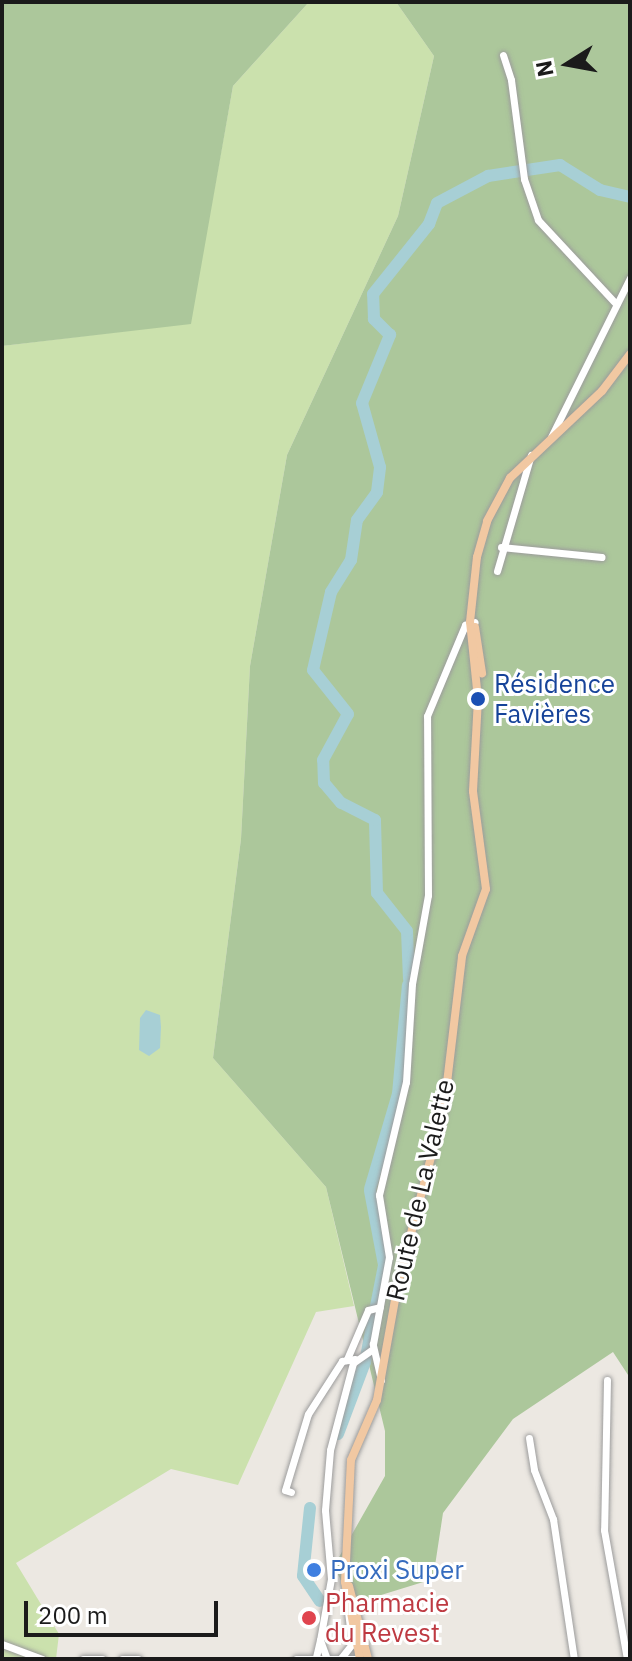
<!DOCTYPE html>
<html>
<head>
<meta charset="utf-8">
<style>
	body { margin:0 }
	#map { position:relative; width:632px; height:1661px; overflow:hidden; background:#ece8e2; font-family:"IBM Plex Sans",sans-serif }
	div>[style] { position:absolute }
	[style*='--x'] { left:calc(var(--x)*1px); top:calc(var(--y)*1px); width:calc(var(--w)*1px); rotate:calc(var(--a)*1deg) }
	.grass>* { inset:0; background:#cbe1ad }
	.forest>* { inset:0; background:#acc79b }
	.water>* { inset:0; background:#a7cfd5 }
	.river>* { height:12px; margin:-6px; padding:0 6px; transform-origin:6px; border-radius:6px; background:#a7cfd5 }
	.roads { filter:drop-shadow(0 0 2px #9c9c9c) drop-shadow(0 0 2px #9c9c9c) }
	.minor>* { height:7px; margin:-3.5px; padding:0 3.5px; transform-origin:3.5px; border-radius:3.5px; background:#fff }
	.major>* { height:8px; margin:-4px; padding:0 4px; transform-origin:4px; border-radius:4px; background:#f1c8a2 }
	.dots>* { width:22px; height:22px; translate:-50% -50%; box-sizing:border-box; border:4px solid #fff; border-radius:50% }
	span { translate:-50% -50%; white-space:nowrap; text-align:center; line-height:1.15; -webkit-text-stroke:6px #fff; paint-order:stroke }
	.transit-label { font-size:26px; color:#164399 }
	.left { translate:0 -50%; text-align:left }
	.street-label { font-size:26px; color:#1b1b1b }
	.shop-label { font-size:26px; color:#366cbe }
	.health-label { font-size:26px; color:#be3a42 }
	.frame { position:absolute; inset:0; border:4px solid #1b1b1b; pointer-events:none }
	.north { position:absolute; left:528px; top:24px; width:80px; height:80px; -webkit-text-stroke:6px #fff; paint-order:stroke; rotate:259deg; font-size:22px; font-weight:700; line-height:32px; text-align:center; color:#1b1b1b }
	.north::after { content:''; display:block; margin:auto; width:28px; height:36px; background:#1b1b1b; clip-path:polygon(50% 0,100% 100%,50% 72%,0 100%) }
	.scale { position:absolute; left:24px; top:1601px; width:194px; height:36px; box-sizing:border-box; border:4px solid #1b1b1b; border-top:0; padding-left:10px; font-size:24px; line-height:28px; white-space:nowrap; color:#1b1b1b; -webkit-text-stroke:6px #fff; paint-order:stroke }
</style>
</head>
<body>
<div id="map">
	<div class="grass">
		<div style="clip-path:polygon(309px 2px,396px 2px,434px 56px,398px 216px,287px 455px,250px 666px,241px 839px,213px 1058px,326px 1187px,354px 1306px,316px 1312px,238px 1485px,171px 1469px,16px 1563px,59px 1634px,56px 1659px,2px 1659px,2px 346px,190px 323px,233px 86px)"></div>
	</div>
	<div class="forest">
		<div style="clip-path:polygon(2px 2px,309px 2px,233px 86px,191px 324px,2px 346px)"></div>
		<div style="clip-path:polygon(396px 2px,630px 2px,630px 1378px,613px 1352px,513px 1419px,443px 1513px,433px 1579px,352px 1604px,334px 1566px,385px 1476px,385px 1431px,326px 1187px,213px 1058px,241px 839px,250px 666px,287px 455px,398px 216px,434px 56px)"></div>
	</div>
	<div class="water">
		<div style="clip-path:polygon(146px 1010px,160px 1015px,161px 1027px,160px 1048px,149px 1056px,139px 1050px,140px 1018px)"></div>
	</div>
	<div class="river">
		<div style="--x:409;--y:979;--w:48;--a:-92.4"></div>
		<div style="--x:407;--y:931;--w:48;--a:-128.3"></div>
		<div style="--x:377;--y:893;--w:73;--a:-91.6"></div>
		<div style="--x:375;--y:820;--w:38;--a:-153"></div>
		<div style="--x:341;--y:803;--w:26;--a:-130"></div>
		<div style="--x:324;--y:783;--w:23;--a:-92"></div>
		<div style="--x:323;--y:760;--w:52;--a:-61.5"></div>
		<div style="--x:348;--y:714;--w:56;--a:-128.5"></div>
		<div style="--x:313;--y:670;--w:80;--a:-77"></div>
		<div style="--x:331;--y:592;--w:38;--a:-58"></div>
		<div style="--x:351;--y:560;--w:40;--a:-81.5"></div>
		<div style="--x:357;--y:520;--w:34;--a:-54"></div>
		<div style="--x:377;--y:492;--w:25;--a:-83"></div>
		<div style="--x:380;--y:467;--w:66;--a:-105.7"></div>
		<div style="--x:362;--y:403;--w:74;--a:-67.6"></div>
		<div style="--x:390;--y:335;--w:23;--a:-135"></div>
		<div style="--x:374;--y:319;--w:25;--a:-92"></div>
		<div style="--x:373;--y:294;--w:90;--a:-51.3"></div>
		<div style="--x:429;--y:224;--w:22;--a:-69"></div>
		<div style="--x:437;--y:203;--w:58;--a:-27.9"></div>
		<div style="--x:488;--y:176;--w:73;--a:-8.7"></div>
		<div style="--x:560;--y:165;--w:47;--a:32"></div>
		<div style="--x:600;--y:190;--w:31;--a:13"></div>
		<div style="--x:370;--y:1189;--w:99;--a:-73.6"></div>
		<div style="--x:398;--y:1094;--w:109;--a:-84.8"></div>
		<div style="--x:338;--y:1434;--w:77;--a:-69.4"></div>
		<div style="--x:365;--y:1362;--w:99;--a:-78.9"></div>
		<div style="--x:384;--y:1265;--w:75;--a:-100.7"></div>
		<div style="--x:310;--y:1508;--w:68;--a:95.9"></div>
		<div style="--x:303;--y:1576;--w:30;--a:56"></div>
	</div>
	<div class="roads">
		<div class="minor">
			<div style="--x:503;--y:55;--w:26;--a:72"></div>
			<div style="--x:511;--y:80;--w:100;--a:82.5"></div>
			<div style="--x:524;--y:179;--w:43;--a:71.1"></div>
			<div style="--x:538;--y:220;--w:115;--a:47.1"></div>
			<div style="--x:551;--y:437;--w:178;--a:-63.6"></div>
			<div style="--x:501;--y:547;--w:101;--a:5.7"></div>
			<div style="--x:497;--y:571;--w:121;--a:-73.7"></div>
			<div style="--x:347;--y:1359;--w:53;--a:-66.8"></div>
			<div style="--x:368;--y:1310;--w:12;--a:-14"></div>
			<div style="--x:381;--y:1380;--w:37;--a:-103"></div>
			<div style="--x:373;--y:1344;--w:88;--a:-79.6"></div>
			<div style="--x:389;--y:1257;--w:63;--a:-99.2"></div>
			<div style="--x:379;--y:1195;--w:116;--a:-76.6"></div>
			<div style="--x:406;--y:1082;--w:98;--a:-86.5"></div>
			<div style="--x:412;--y:984;--w:90;--a:-79.8"></div>
			<div style="--x:428;--y:895;--w:179;--a:-90.3"></div>
			<div style="--x:427;--y:716;--w:99;--a:-67.3"></div>
			<div style="--x:465;--y:625;--w:10;--a:-17"></div>
			<div style="--x:607;--y:1380;--w:150;--a:91.1"></div>
			<div style="--x:604;--y:1530;--w:131;--a:79.9"></div>
			<div style="--x:529;--y:1438;--w:32;--a:81"></div>
			<div style="--x:534;--y:1470;--w:53;--a:68.8"></div>
			<div style="--x:553;--y:1519;--w:142;--a:81.5"></div>
			<div style="--x:291;--y:1492;--w:6;--a:-162"></div>
			<div style="--x:285;--y:1490;--w:79;--a:-73.2"></div>
			<div style="--x:308;--y:1414;--w:63;--a:-57.3"></div>
			<div style="--x:342;--y:1361;--w:13;--a:-9"></div>
			<div style="--x:320;--y:1640;--w:62;--a:-79.8"></div>
			<div style="--x:331;--y:1579;--w:69;--a:-95"></div>
			<div style="--x:325;--y:1510;--w:60;--a:-85.2"></div>
			<div style="--x:330;--y:1450;--w:90;--a:-75.2"></div>
			<div style="--x:353;--y:1363;--w:24;--a:-35"></div>
			<div style="--x:2;--y:1644;--w:43;--a:20.6"></div>
			<div style="--x:316;--y:1657;--w:17;--a:-77"></div>
			<div style="--x:320;--y:1640;--w:20;--a:70"></div>
			<div style="--x:341;--y:1658;--w:18;--a:-52"></div>
			<div style="--x:352;--y:1644;--w:32;--a:-97"></div>
			<div style="--x:83;--y:1659;--w:19;--a:0"></div>
			<div style="--x:122;--y:1659;--w:16;--a:0"></div>
			<div style="--x:296;--y:1659;--w:61;--a:0"></div>
		</div>
		<div class="major">
			<div style="--x:475;--y:627;--w:47;--a:81.3"></div>
			<div style="--x:349;--y:1586;--w:75;--a:75.4"></div>
			<div style="--x:360;--y:1659;--w:78;--a:-101"></div>
			<div style="--x:345;--y:1582;--w:122;--a:-87.2"></div>
			<div style="--x:351;--y:1460;--w:65;--a:-66.6"></div>
			<div style="--x:377;--y:1400;--w:119;--a:-79.8"></div>
			<div style="--x:398;--y:1283;--w:181;--a:-75.3"></div>
			<div style="--x:444;--y:1108;--w:153;--a:-83.2"></div>
			<div style="--x:462;--y:956;--w:71;--a:-70.3"></div>
			<div style="--x:486;--y:889;--w:99;--a:-97.6"></div>
			<div style="--x:473;--y:791;--w:92;--a:-86.9"></div>
			<div style="--x:478;--y:699;--w:77;--a:-95.9"></div>
			<div style="--x:470;--y:622;--w:65;--a:-83.9"></div>
			<div style="--x:477;--y:557;--w:37;--a:-74"></div>
			<div style="--x:487;--y:521;--w:49;--a:-61.9"></div>
			<div style="--x:510;--y:478;--w:127;--a:-43.4"></div>
			<div style="--x:602;--y:391;--w:46;--a:-52.9"></div>
		</div>
	</div>
	<div class="dots">
		<div style="left:478px;top:699px;background:#1a4fb4"></div>
		<div style="left:314px;top:1570px;background:#3f7fe0"></div>
		<div style="left:309px;top:1618px;background:#e0444e"></div>
	</div>
	<div class="transit-label">
		<span class="left" style="left:494px;top:699px">Résidence<br>Favières</span>
	</div>
	<div class="street-label">
		<span style="left:420px;top:1190px;rotate:-77deg">Route de La Valette</span>
	</div>
	<div class="shop-label">
		<span class="left" style="left:330px;top:1570px">Proxi Super</span>
	</div>
	<div class="health-label">
		<span class="left" style="left:325px;top:1618px">Pharmacie<br>du Revest</span>
	</div>
	<div class="frame"></div>
	<div class="north">N</div>
	<div class="scale">200 m</div>
</div>
</body>
</html>
